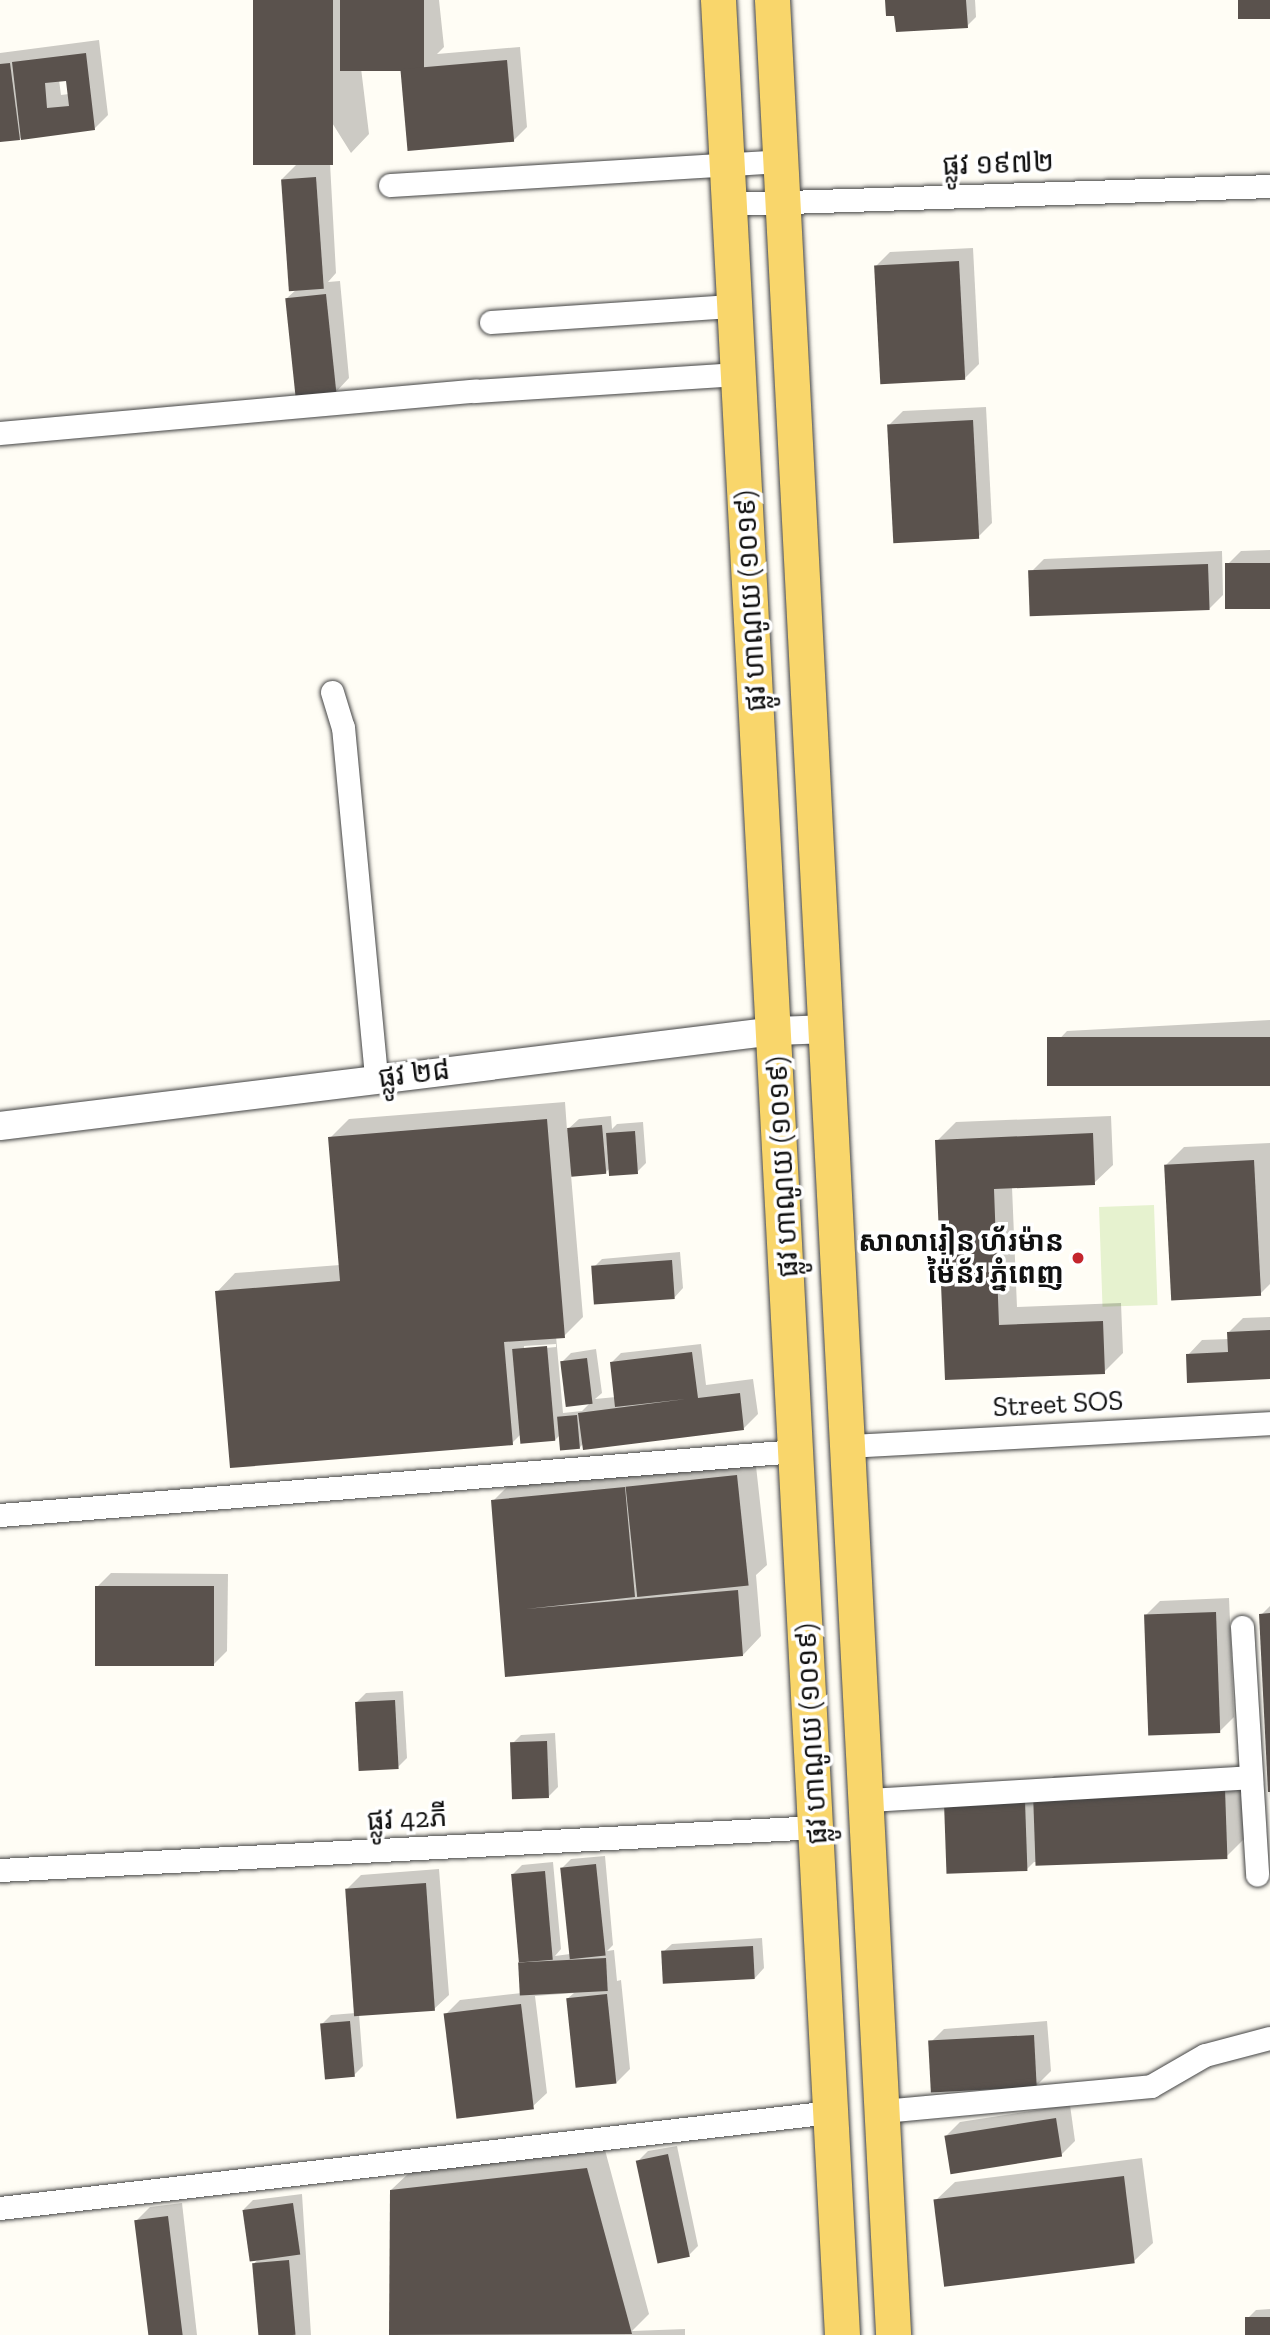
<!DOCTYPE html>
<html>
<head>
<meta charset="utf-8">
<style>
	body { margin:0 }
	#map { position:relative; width:1270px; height:2335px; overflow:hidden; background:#fffdf5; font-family:"Zilla Slab","Noto Sans Khmer",serif }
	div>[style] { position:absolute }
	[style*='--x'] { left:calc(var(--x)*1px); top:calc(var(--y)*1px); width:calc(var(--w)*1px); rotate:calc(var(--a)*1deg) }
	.pitch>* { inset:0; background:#e6f2cf; transform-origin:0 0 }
	.shadow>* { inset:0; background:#0003 }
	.building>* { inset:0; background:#5a524d; transform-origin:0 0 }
	.roads { filter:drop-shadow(0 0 2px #444) drop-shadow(0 0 2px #444) }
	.minor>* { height:23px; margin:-11.5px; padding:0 11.5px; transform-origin:11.5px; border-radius:11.5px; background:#fff }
	.tertiary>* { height:28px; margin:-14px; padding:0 14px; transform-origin:14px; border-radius:14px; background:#fff }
	.primary>* { height:35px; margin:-17.5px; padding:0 17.5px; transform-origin:17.5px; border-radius:17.5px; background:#f9d66b }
	.dots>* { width:19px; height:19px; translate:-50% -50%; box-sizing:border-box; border:4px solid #fff; border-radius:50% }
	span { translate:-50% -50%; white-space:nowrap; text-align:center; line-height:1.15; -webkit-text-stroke:7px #fff; paint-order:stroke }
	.street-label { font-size:28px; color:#111 }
	.poi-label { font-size:28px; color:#111; font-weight:700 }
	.right { translate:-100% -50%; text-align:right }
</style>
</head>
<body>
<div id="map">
	<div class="pitch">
		<div style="left:1154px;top:1205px;width:100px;height:55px;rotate:88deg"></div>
	</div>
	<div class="shadow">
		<div style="clip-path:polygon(255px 0,439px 0,444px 47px,437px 54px,520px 47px,527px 127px,513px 141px,402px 70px,409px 63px,361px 68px,369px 134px,351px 153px)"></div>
		<div style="clip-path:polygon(886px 0,975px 0,976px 17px,967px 26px)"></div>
		<div style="clip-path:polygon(evenodd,99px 40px,108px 115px,94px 129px,0 141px,0 53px,99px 40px,68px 79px,69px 94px,61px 95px,59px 80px,68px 79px)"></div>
		<div style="clip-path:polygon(330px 163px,336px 273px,328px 282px,340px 281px,349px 378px,335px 393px,287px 298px,297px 289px,282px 179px,296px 165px)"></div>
		<div style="clip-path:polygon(973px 248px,979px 364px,965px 378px,876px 266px,890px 252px)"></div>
		<div style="clip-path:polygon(986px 407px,992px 523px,978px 537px,889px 425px,903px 411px)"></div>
		<div style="clip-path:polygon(1270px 550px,1270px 607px,1227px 565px,1241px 551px)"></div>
		<div style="clip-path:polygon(1222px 551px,1223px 595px,1209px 609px,1030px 573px,1044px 559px)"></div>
		<div style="clip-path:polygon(1270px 1020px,1270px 1084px,1049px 1050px,1067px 1031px)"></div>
		<div style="clip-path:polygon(evenodd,565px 1102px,567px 1130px,579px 1119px,611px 1116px,612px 1129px,617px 1124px,643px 1122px,646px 1163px,637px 1172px,610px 1168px,605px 1173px,571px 1175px,583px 1317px,564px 1336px,556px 1336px,563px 1413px,582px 1411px,591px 1402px,562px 1362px,571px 1353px,596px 1349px,602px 1393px,595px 1399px,616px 1397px,612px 1362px,621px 1353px,701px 1344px,706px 1385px,753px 1379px,758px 1414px,744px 1428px,584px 1443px,579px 1448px,560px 1435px,555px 1440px,521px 1434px,512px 1443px,217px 1292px,235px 1273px,340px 1265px,330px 1138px,349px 1119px,565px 1102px,556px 1344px,556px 1347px,524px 1350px,524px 1346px,556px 1344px)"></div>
		<div style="clip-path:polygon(1111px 1116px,1113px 1165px,1094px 1183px,1012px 1187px,1017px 1307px,1121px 1303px,1123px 1353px,1104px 1372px,947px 1379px,937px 1141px,956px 1122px)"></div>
		<div style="clip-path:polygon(1270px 1143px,1270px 1284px,1260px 1294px,1166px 1165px,1184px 1147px)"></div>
		<div style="clip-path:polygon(680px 1252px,683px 1288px,674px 1298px,593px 1268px,602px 1259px)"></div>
		<div style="clip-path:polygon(1270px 1317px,1270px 1377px,1188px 1355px,1202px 1340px,1229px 1339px,1229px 1332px,1243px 1318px)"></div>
		<div style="clip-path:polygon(755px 1457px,767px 1565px,756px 1575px,761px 1636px,743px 1655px,506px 1675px,493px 1501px,512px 1482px)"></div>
		<div style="clip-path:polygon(111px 1573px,228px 1574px,227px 1651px,213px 1665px,97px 1587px)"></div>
		<div style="clip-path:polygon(1229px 1598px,1234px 1717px,1220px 1731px,1146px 1615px,1160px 1601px)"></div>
		<div style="clip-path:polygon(1270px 1606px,1270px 1800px,1261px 1615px)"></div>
		<div style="clip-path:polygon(403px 1691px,407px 1758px,398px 1767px,357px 1702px,366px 1693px)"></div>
		<div style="clip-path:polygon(555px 1733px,558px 1787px,549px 1796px,512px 1744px,521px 1735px)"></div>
		<div style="clip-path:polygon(evenodd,1243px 1771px,1245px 1838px,1226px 1857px,1034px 1862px,1027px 1869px,946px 1804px,1039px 1790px,1054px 1776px,1243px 1771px,1034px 1799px,1034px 1802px,958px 1805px,1034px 1799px)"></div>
		<div style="clip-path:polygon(605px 1856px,613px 1945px,607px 1951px,614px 1950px,617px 1981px,621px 1980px,630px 2069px,616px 2083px,567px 1999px,574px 1993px,535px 1996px,547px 2093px,532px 2107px,446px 2014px,460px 2000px,522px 1993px,520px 1967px,526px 1961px,513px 1874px,522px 1865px,553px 1862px,561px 1949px,555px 1956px,570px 1954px,562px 1868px,571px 1859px)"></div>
		<div style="clip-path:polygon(439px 1869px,449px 1995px,434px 2009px,359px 2014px,363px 2066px,354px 2075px,322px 2024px,331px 2015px,356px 2013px,347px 1889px,361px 1875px)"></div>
		<div style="clip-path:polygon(762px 1938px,764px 1968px,755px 1978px,662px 1953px,672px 1944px)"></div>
		<div style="clip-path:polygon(1047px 2021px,1051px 2071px,1037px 2085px,930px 2043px,944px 2029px)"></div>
		<div style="clip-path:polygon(1070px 2105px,1075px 2141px,1061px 2155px,946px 2136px,960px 2122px)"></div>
		<div style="clip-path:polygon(677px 2146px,698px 2246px,689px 2255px,638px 2161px,648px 2151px)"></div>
		<div style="clip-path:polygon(605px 2150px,649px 2314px,632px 2331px,685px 2329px,685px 2335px,390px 2335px,391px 2190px,410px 2172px)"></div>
		<div style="clip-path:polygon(1142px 2158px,1153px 2243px,1134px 2261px,936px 2200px,955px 2182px)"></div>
		<div style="clip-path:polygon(302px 2194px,311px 2335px,260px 2335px,253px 2264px,260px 2258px,244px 2209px,253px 2200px)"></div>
		<div style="clip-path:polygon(182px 2203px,197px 2335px,149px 2335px,136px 2221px,150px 2207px)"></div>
		<div style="clip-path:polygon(1270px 2309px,1270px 2335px,1247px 2335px,1247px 2319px,1256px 2310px)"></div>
	</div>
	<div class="building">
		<div style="left:253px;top:0;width:80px;height:165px"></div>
		<div style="left:340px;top:0;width:84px;height:71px"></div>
		<div style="clip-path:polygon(885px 0,966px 0,968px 28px,896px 32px,894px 16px,886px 16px)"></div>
		<div style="left:1238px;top:0;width:32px;height:19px"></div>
		<div style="clip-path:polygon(evenodd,86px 53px,95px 130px,21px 140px,12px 62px,86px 53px,66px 81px,69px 106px,47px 108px,45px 83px,66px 81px)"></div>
		<div style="left:507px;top:60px;width:82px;height:107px;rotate:85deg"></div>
		<div style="clip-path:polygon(10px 63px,20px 140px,0 142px,0 64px)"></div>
		<div style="left:316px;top:177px;width:112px;height:35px;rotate:86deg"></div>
		<div style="left:959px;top:261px;width:119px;height:85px;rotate:87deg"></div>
		<div style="left:326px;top:294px;width:100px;height:41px;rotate:84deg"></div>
		<div style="left:973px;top:420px;width:119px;height:86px;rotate:87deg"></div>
		<div style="left:1270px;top:563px;width:46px;height:45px;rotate:90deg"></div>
		<div style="left:1208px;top:564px;width:46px;height:180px;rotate:88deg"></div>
		<div style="left:1270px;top:1037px;width:49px;height:223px;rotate:90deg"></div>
		<div style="clip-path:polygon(547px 1119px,565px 1338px,504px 1342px,513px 1445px,230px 1468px,215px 1291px,340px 1281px,328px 1137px)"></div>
		<div style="left:602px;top:1125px;width:49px;height:35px;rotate:85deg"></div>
		<div style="left:635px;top:1131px;width:43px;height:29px;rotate:86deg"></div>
		<div style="clip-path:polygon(1093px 1133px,1095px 1185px,994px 1189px,999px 1325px,1103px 1321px,1105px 1374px,945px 1380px,935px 1140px)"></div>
		<div style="left:1254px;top:1160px;width:136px;height:90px;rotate:87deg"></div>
		<div style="left:672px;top:1260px;width:39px;height:81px;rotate:86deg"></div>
		<div style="clip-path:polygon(1270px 1330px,1270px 1379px,1187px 1383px,1186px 1354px,1228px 1352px,1227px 1332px)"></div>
		<div style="left:547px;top:1346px;width:95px;height:35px;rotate:85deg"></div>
		<div style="clip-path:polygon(692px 1352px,698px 1398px,740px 1393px,744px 1430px,583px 1450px,578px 1413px,686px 1399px,615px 1407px,610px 1362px)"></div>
		<div style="left:587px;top:1358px;width:46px;height:27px;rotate:83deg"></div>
		<div style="left:577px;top:1415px;width:34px;height:20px;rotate:85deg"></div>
		<div style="left:737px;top:1475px;width:111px;height:112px;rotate:84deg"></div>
		<div style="clip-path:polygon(625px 1487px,635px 1597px,526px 1609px,738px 1590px,743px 1656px,505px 1677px,491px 1500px)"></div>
		<div style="left:95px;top:1586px;width:119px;height:80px"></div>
		<div style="left:1216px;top:1612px;width:121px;height:72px;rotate:88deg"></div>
		<div style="clip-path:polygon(1270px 1613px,1270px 1792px,1268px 1792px,1259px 1614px)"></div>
		<div style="left:395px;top:1700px;width:69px;height:40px;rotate:87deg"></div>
		<div style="left:547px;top:1741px;width:57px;height:37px;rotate:88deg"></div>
		<div style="left:1225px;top:1789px;width:70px;height:192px;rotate:88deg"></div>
		<div style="left:1025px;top:1801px;width:70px;height:81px;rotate:88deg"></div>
		<div style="left:596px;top:1864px;width:92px;height:36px;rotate:84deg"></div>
		<div style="left:545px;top:1871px;width:89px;height:34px;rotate:85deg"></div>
		<div style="left:426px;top:1883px;width:128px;height:81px;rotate:86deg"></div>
		<div style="left:753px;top:1946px;width:33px;height:92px;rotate:87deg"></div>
		<div style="left:606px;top:1958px;width:33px;height:88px;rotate:87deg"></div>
		<div style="left:607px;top:1994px;width:90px;height:41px;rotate:84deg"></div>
		<div style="left:521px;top:2004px;width:106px;height:78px;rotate:83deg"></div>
		<div style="left:350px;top:2021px;width:56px;height:30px;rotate:85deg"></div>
		<div style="left:1034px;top:2035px;width:52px;height:106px;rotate:87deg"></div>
		<div style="left:1056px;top:2118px;width:39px;height:113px;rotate:81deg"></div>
		<div style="left:668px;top:2154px;width:105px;height:33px;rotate:78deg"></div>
		<div style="clip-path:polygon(587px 2168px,632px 2334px,389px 2335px,390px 2190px)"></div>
		<div style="left:1124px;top:2176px;width:88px;height:192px;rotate:83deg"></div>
		<div style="left:293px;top:2203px;width:52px;height:51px;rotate:82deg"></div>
		<div style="left:168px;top:2216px;width:120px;height:34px;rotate:83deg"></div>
		<div style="left:289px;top:2260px;width:75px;height:37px;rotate:85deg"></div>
		<div style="left:1270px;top:2317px;width:18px;height:25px;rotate:90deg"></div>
	</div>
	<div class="roads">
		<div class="minor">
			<div style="--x:390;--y:185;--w:392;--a:-3.5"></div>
			<div style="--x:728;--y:204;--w:542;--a:-1.9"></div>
			<div style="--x:491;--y:322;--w:244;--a:-3.8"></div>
			<div style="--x:0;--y:433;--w:477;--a:-5.1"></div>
			<div style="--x:475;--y:391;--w:263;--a:-3.7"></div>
			<div style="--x:332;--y:692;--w:37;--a:73"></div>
			<div style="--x:343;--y:727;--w:353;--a:84.6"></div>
			<div style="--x:849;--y:1446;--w:422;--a:-3.1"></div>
			<div style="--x:0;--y:1515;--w:799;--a:-4.6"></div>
			<div style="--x:1242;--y:1627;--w:248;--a:86.5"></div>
			<div style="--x:868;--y:1800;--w:383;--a:-3.4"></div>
			<div style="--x:0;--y:1870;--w:818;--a:-3.01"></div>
			<div style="--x:883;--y:2111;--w:269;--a:-5.3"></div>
			<div style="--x:1151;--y:2086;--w:62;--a:-29.9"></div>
			<div style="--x:1205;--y:2055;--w:67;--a:-14.7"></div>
			<div style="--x:0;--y:2208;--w:837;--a:-6.59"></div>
		</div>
		<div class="tertiary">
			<div style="--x:0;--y:1126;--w:782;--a:-6.98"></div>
			<div style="--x:776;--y:1031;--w:53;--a:-2.2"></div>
		</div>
		<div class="primary">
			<div style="--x:718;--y:0;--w:2338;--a:86.96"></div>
			<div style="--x:772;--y:0;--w:2338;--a:87.03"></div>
		</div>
	</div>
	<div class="dots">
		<div style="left:1078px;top:1258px;background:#c4262e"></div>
	</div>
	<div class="street-label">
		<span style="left:998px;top:164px;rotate:-2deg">ផ្លូវ ១៩៧២</span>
		<span style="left:751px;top:601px;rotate:-93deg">ផ្លូវ ហាណូយ (១០១៩)</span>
		<span style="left:414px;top:1074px;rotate:-7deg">ផ្លូវ ២៨</span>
		<span style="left:783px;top:1167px;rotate:-93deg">ផ្លូវ ហាណូយ (១០១៩)</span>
		<span style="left:1058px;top:1404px;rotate:-3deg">Street SOS</span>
		<span style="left:812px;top:1734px;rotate:-93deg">ផ្លូវ ហាណូយ (១០១៩)</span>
		<span style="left:407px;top:1819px;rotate:-3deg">ផ្លូវ 42ភី</span>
	</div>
	<div class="poi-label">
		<span class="right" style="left:1064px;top:1258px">សាលារៀន ហ័រម៉ាន<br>ម៉ៃន័រ ភ្នំពេញ</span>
	</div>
</div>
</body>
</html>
